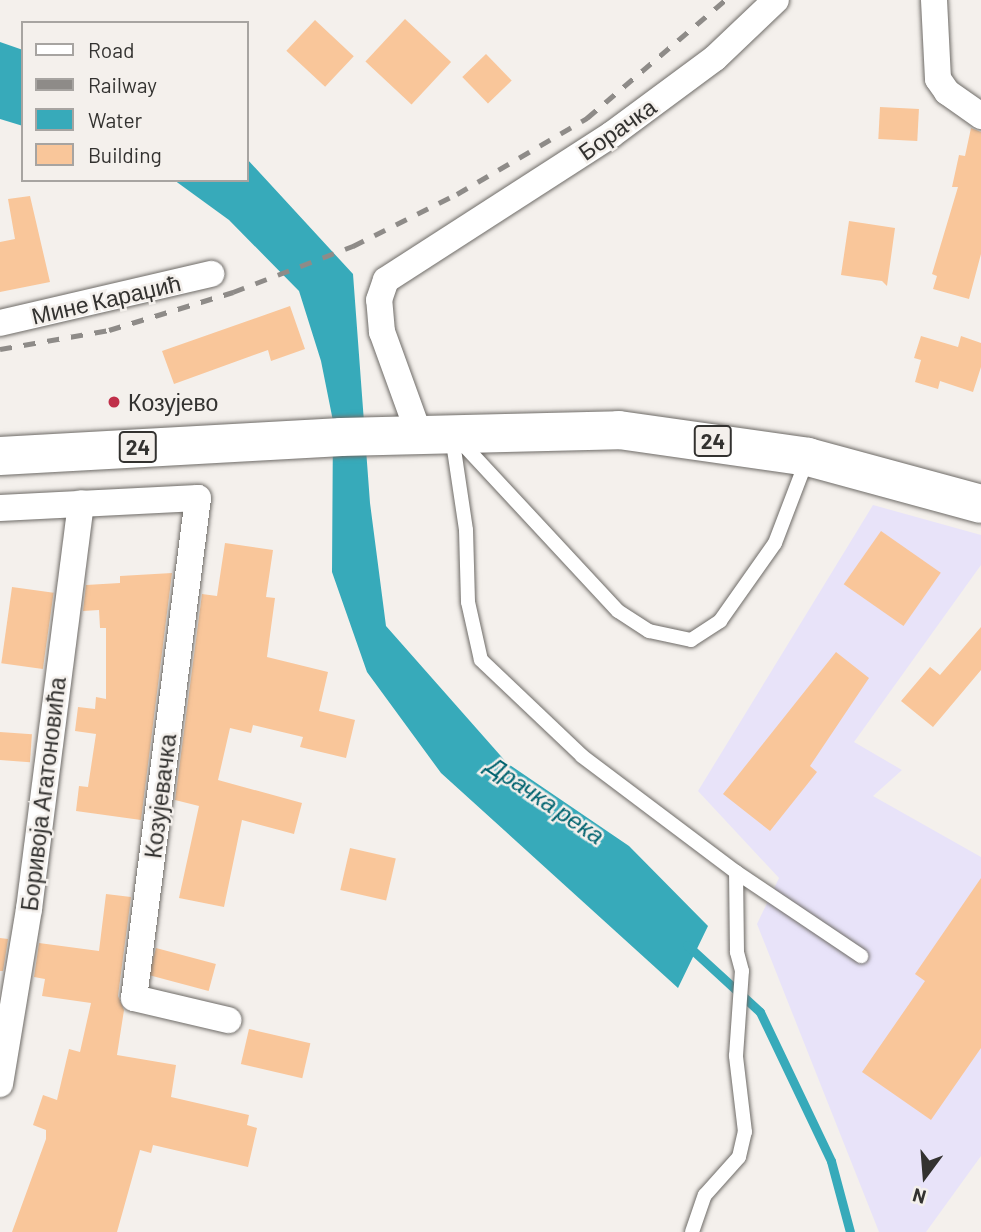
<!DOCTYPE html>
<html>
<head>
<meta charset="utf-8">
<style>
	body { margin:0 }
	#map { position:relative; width:981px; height:1232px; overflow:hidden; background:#f4f0ec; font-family:Barlow,sans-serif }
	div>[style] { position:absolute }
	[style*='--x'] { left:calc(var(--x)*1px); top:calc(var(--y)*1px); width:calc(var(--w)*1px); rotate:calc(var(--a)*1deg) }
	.commercial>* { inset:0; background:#e8e3f9 }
	.water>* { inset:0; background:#37aaba }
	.stream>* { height:9px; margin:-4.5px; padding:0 4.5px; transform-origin:4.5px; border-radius:4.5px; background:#37aaba }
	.building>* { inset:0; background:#f9c69a; transform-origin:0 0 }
	.roads { filter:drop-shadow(0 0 2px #6e6b67) drop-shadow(0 0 2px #6e6b67) }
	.lane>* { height:14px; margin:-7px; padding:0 7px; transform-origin:7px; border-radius:7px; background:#fff }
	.street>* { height:26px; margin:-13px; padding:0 13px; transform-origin:13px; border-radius:13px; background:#fff }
	.primary>* { height:38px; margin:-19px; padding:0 19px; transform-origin:19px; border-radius:19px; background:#fff }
	.rail>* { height:5px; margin-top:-2.5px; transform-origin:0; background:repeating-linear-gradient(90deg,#8e8b88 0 12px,transparent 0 24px) }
	.dots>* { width:19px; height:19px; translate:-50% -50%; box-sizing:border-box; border:4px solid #f4f0ec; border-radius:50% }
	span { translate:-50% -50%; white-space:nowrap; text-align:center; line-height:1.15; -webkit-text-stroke:5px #f4f0ec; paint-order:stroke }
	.shield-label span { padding:2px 5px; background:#f4f0ec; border:2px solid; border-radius:5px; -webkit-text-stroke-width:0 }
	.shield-label { font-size:21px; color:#333230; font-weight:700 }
	.street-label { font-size:23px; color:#333230 }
	.poi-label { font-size:23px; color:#333230 }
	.left { translate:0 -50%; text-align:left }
	.water-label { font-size:24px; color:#00636f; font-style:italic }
	.legend { position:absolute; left:21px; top:21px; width:228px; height:161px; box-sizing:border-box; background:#f4f0ec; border:2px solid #a7a4a1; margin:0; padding:9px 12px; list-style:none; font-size:21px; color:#333230 }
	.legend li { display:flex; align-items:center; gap:14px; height:35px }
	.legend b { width:35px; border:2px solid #a7a4a1 }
	.north { position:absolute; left:890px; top:1141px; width:70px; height:70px; -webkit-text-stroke:5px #f4f0ec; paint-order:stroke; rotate:196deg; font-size:19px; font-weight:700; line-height:28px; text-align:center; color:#333230 }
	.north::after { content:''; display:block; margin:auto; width:24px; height:32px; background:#333230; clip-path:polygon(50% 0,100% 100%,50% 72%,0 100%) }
</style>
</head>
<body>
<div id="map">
	<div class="commercial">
		<div style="clip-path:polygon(873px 505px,981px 535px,981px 565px,854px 742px,902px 770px,873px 796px,981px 857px,981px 1156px,926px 1232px,879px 1232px,757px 924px,779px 878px,698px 791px)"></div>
	</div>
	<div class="water">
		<div style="clip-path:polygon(0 42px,23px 50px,23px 126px,0 119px)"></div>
		<div style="clip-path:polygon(247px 159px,353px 274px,370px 503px,386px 626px,507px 763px,629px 846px,708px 926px,678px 988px,441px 773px,367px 672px,332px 572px,333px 421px,321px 361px,299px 291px,229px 220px,174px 180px,247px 180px)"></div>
	</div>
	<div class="stream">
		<div style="--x:687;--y:945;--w:99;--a:42.5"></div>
		<div style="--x:760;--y:1012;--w:165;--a:64.5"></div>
		<div style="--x:831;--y:1161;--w:73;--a:75"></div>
	</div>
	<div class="building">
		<div style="left:405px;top:19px;width:63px;height:58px;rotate:43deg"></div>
		<div style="left:315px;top:20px;width:53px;height:42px;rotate:43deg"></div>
		<div style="left:486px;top:54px;width:37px;height:33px;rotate:46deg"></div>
		<div style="left:880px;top:107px;width:39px;height:32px;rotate:3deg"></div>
		<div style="clip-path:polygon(971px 128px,981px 132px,981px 254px,969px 299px,933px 289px,937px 276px,932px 274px,958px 187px,952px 187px,959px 155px,965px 156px)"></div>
		<div style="clip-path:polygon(30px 196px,50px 282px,0 292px,0 242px,15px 239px,8px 199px)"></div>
		<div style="clip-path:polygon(849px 221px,895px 228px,887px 286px,882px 281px,841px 275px)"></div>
		<div style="clip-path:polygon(290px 306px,305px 349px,271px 361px,268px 350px,174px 384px,162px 351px)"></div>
		<div style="clip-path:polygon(921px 336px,958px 347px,961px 336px,981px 343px,981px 367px,973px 392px,940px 381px,938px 389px,915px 382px,921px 360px,914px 358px)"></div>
		<div style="left:881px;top:531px;width:73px;height:65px;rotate:35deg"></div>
		<div style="clip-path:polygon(225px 543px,273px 550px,266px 597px,275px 598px,267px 657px,328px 672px,319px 711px,355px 720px,346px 758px,300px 747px,303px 737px,253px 725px,251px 733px,230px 728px,218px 780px,302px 803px,294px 834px,242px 820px,224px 907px,179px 898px,199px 806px,175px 800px,202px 594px,217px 596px)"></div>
		<div style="clip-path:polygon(172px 573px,141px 820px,76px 811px,79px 786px,88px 787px,96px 734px,75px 731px,78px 707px,95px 709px,96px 697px,106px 699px,106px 628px,100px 628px,99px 610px,83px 611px,86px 585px,120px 583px,120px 576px)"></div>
		<div style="left:12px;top:587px;width:42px;height:77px;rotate:8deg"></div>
		<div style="clip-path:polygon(981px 627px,981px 670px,933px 727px,901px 701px,930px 667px,940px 675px)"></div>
		<div style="clip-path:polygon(836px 652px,869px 678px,810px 766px,817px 772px,770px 831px,723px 794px)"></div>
		<div style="left:0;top:732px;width:32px;height:28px;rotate:4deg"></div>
		<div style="left:350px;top:848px;width:47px;height:43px;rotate:13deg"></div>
		<div style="clip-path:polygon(981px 878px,981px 1048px,931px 1120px,862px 1072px,925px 981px,915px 974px)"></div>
		<div style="clip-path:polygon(106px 894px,131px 897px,118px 996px,124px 1010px,117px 1055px,176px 1065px,171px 1097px,249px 1115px,247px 1125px,257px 1128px,248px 1167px,153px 1145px,151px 1153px,140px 1150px,117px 1232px,12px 1232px,46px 1139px,46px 1130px,33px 1125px,43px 1095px,57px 1100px,69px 1049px,80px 1052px,91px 1003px,42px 996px,45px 979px,34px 977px,39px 943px,99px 951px)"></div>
		<div style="clip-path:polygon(0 938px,8px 939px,3px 971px,0 971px)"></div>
		<div style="left:156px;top:948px;width:62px;height:28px;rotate:15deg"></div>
		<div style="left:249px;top:1029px;width:63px;height:36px;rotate:13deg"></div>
	</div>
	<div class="roads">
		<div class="lane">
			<div style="--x:452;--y:436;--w:95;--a:81.5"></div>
			<div style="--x:466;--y:530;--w:72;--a:88.4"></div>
			<div style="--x:468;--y:602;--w:59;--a:77.4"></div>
			<div style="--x:481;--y:660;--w:139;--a:43.5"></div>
			<div style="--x:582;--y:756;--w:193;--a:37"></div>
			<div style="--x:736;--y:872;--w:151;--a:33.9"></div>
			<div style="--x:460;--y:441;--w:232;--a:47.1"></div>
			<div style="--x:618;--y:611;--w:37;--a:33"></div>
			<div style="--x:649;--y:631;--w:43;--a:12.1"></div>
			<div style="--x:691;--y:640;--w:35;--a:-33"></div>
			<div style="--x:720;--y:621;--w:95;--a:-54.8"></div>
			<div style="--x:775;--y:543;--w:90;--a:-69.1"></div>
			<div style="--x:692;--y:1232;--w:39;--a:-71"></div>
			<div style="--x:705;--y:1195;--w:51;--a:-48.2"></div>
			<div style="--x:739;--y:1157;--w:26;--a:-77"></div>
			<div style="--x:745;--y:1132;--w:77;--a:-96.8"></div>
			<div style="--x:736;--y:1056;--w:85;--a:-86"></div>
			<div style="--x:742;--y:971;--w:20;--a:-105"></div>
			<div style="--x:737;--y:952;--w:80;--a:-90.7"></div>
		</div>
		<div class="street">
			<div style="--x:934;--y:0;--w:79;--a:87.1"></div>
			<div style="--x:938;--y:79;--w:16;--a:55"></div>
			<div style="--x:947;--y:92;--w:42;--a:35.2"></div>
			<div style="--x:0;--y:323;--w:217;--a:-13.1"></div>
			<div style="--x:419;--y:434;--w:109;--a:-109.9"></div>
			<div style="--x:382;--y:332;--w:32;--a:-95"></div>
			<div style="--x:379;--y:300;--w:21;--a:-71"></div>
			<div style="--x:386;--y:280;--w:268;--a:-32.8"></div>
			<div style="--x:611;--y:135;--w:129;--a:-36.5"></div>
			<div style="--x:715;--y:58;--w:84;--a:-43.6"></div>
			<div style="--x:0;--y:508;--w:198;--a:-2.9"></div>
			<div style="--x:198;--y:498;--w:504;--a:97.29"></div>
			<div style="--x:134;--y:998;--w:97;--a:13.2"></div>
			<div style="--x:0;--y:1084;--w:177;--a:-80.6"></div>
			<div style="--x:29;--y:909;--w:409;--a:-82.7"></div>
		</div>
		<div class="primary">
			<div style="--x:0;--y:456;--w:342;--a:-3.2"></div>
			<div style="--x:341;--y:437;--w:278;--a:-1.4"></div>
			<div style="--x:619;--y:430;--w:191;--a:8.1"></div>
			<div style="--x:808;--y:457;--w:179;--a:15.2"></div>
		</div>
	</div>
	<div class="rail">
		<div style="--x:0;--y:349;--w:111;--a:-9.9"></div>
		<div style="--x:109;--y:330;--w:130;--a:-17"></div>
		<div style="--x:233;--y:292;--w:129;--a:-21"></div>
		<div style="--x:353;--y:246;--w:116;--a:-26.6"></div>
		<div style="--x:457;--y:194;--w:151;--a:-30.3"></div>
		<div style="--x:587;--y:118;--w:182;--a:-40.5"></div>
	</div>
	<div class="dots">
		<div style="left:114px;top:402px;background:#c02f49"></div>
	</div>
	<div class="shield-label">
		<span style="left:713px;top:441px">24</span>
		<span style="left:138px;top:447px">24</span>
	</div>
	<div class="street-label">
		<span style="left:617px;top:129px;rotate:-35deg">Борачка</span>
		<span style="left:106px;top:299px;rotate:-13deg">Мине Караџић</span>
		<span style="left:43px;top:794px;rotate:-83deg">Боривоја Агатоновића</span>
		<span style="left:160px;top:796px;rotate:-83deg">Козујевачка</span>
	</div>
	<div class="poi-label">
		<span class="left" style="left:128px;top:402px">Козујево</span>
	</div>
	<div class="water-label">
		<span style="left:546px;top:800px;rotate:34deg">Драчка река</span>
	</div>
	<ul class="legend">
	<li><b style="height:9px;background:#fff"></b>Road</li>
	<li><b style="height:9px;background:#8e8b88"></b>Railway</li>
	<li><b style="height:19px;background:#37aaba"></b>Water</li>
	<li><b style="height:19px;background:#f9c69a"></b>Building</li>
	</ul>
	<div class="north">N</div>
</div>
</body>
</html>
